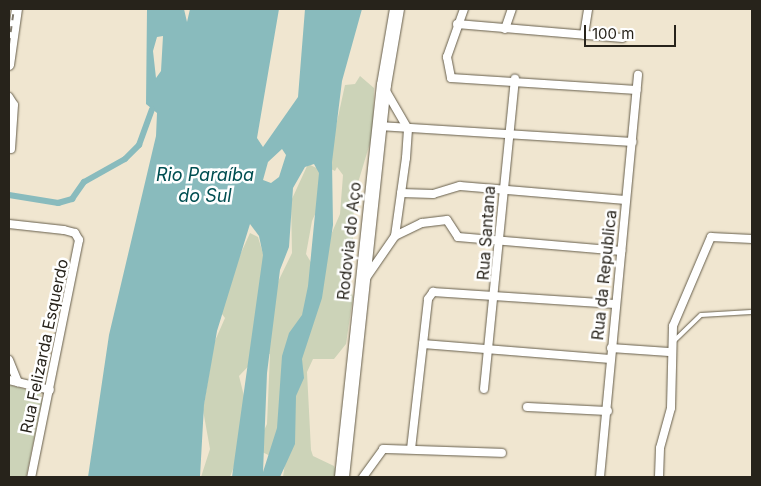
<!DOCTYPE html>
<html>
<head>
<meta charset="utf-8">
<style>
	body { margin:0 }
	#map { position:relative; width:761px; height:486px; overflow:hidden; background:#f0e6d0; font-family:Inter,sans-serif }
	div>[style] { position:absolute }
	[style*='--x'] { left:calc(var(--x)*1px); top:calc(var(--y)*1px); width:calc(var(--w)*1px); rotate:calc(var(--a)*1deg) }
	.green>* { inset:0; background:#ccd3b8 }
	.water>* { inset:0; background:#89bbbd }
	.canal>* { height:6px; margin:-3px; padding:0 3px; transform-origin:3px; border-radius:3px; background:#89bbbd }
	.roads { filter:drop-shadow(0 0 1px #665e4b) drop-shadow(0 0 1px #665e4b) }
	.lane>* { height:4px; margin:-2px; padding:0 2px; transform-origin:2px; border-radius:2px; background:#fff }
	.street>* { height:8px; margin:-4px; padding:0 4px; transform-origin:4px; border-radius:4px; background:#fff }
	.secondary>* { height:10px; margin:-5px; padding:0 5px; transform-origin:5px; border-radius:5px; background:#fff }
	.highway>* { height:14px; margin:-7px; padding:0 7px; transform-origin:7px; border-radius:7px; background:#fff }
	.rail>* { height:2px; margin-top:-1px; transform-origin:0; background:repeating-linear-gradient(90deg,#817a6c 0 6px,transparent 0 12px) }
	span { translate:-50% -50%; white-space:nowrap; text-align:center; line-height:1.15; -webkit-text-stroke:5px #fff; paint-order:stroke }
	.street-label { font-size:16px; color:#27231b }
	.water-label { font-size:18px; color:#004e51; font-style:italic }
	.frame { position:absolute; inset:0; border:10px solid #27231b; pointer-events:none }
	.scale { position:absolute; left:584px; top:25px; width:92px; height:22px; box-sizing:border-box; border:2px solid #27231b; border-top:0; padding-left:6px; font-size:15px; line-height:18px; white-space:nowrap; color:#27231b; -webkit-text-stroke:4px #fff; paint-order:stroke }
</style>
</head>
<body>
<div id="map">
	<div class="green">
		<div style="clip-path:polygon(360px 76px,374px 88px,373px 133px,354px 196px,353px 241px,346px 278px,353px 297px,346px 344px,334px 359px,313px 359px,307px 372px,311px 450px,313px 456px,334px 466px,338px 477px,283px 477px,285px 463px,260px 451px,257px 445px,267px 424px,270px 354px,259px 355px,239px 376px,246px 404px,241px 448px,230px 477px,201px 477px,210px 449px,203px 410px,214px 343px,225px 318px,219px 310px,231px 275px,250px 233px,258px 237px,274px 290px,292px 253px,291px 201px,308px 164px,321px 170px,325px 192px,312px 221px,306px 254px,315px 269px,325px 268px,327px 244px,340px 214px,343px 175px,337px 167px,335px 171px,327px 167px,345px 85px,355px 84px)"></div>
		<div style="clip-path:polygon(9px 385px,40px 393px,42px 401px,26px 477px,9px 477px)"></div>
	</div>
	<div class="water">
		<div style="clip-path:polygon(evenodd,147px 9px,184px 9px,187px 22px,190px 9px,279px 9px,257px 138px,263px 147px,298px 97px,305px 9px,362px 9px,342px 81px,332px 162px,333px 225px,322px 298px,302px 359px,304px 378px,296px 396px,295px 444px,280px 477px,232px 477px,263px 255px,259px 236px,250px 224px,217px 331px,204px 405px,200px 477px,88px 477px,109px 335px,156px 136px,157px 113px,146px 104px,147px 9px,163px 36px,161px 71px,156px 78px,153px 51px,157px 37px,163px 36px,147px 9px,282px 149px,286px 155px,279px 177px,271px 183px,263px 180px,268px 162px,282px 149px,147px 9px,314px 164px,319px 173px,308px 286px,302px 315px,289px 333px,282px 356px,277px 428px,263px 472px,267px 373px,280px 270px,289px 247px,293px 188px,305px 167px,314px 164px)"></div>
	</div>
	<div class="canal">
		<div style="--x:9;--y:195;--w:50;--a:9.3"></div>
		<div style="--x:58;--y:203;--w:15;--a:-16"></div>
		<div style="--x:72;--y:199;--w:21;--a:-55"></div>
		<div style="--x:84;--y:182;--w:47;--a:-29.3"></div>
		<div style="--x:125;--y:159;--w:20;--a:-45"></div>
		<div style="--x:139;--y:145;--w:38;--a:-70"></div>
	</div>
	<div class="roads">
		<div class="lane">
			<div style="--x:674;--y:341;--w:37;--a:-44"></div>
			<div style="--x:701;--y:315;--w:50;--a:-3.4"></div>
		</div>
		<div class="street">
			<div style="--x:464;--y:9;--w:51;--a:109.5"></div>
			<div style="--x:447;--y:57;--w:21;--a:79"></div>
			<div style="--x:451;--y:78;--w:186;--a:3.7"></div>
			<div style="--x:457;--y:24;--w:166;--a:4.8"></div>
			<div style="--x:505;--y:29;--w:21;--a:-71"></div>
			<div style="--x:584;--y:35;--w:26;--a:-81"></div>
			<div style="--x:9;--y:97;--w:9;--a:58"></div>
			<div style="--x:14;--y:105;--w:44;--a:93.9"></div>
			<div style="--x:379;--y:126;--w:254;--a:3.6"></div>
			<div style="--x:401;--y:193;--w:32;--a:2"></div>
			<div style="--x:433;--y:194;--w:28;--a:-17"></div>
			<div style="--x:460;--y:186;--w:166;--a:4.8"></div>
			<div style="--x:9;--y:224;--w:55;--a:6.2"></div>
			<div style="--x:64;--y:230;--w:11;--a:15"></div>
			<div style="--x:75;--y:233;--w:8;--a:60"></div>
			<div style="--x:79;--y:240;--w:242;--a:101.4"></div>
			<div style="--x:395;--y:236;--w:30;--a:-26"></div>
			<div style="--x:422;--y:223;--w:25;--a:-7"></div>
			<div style="--x:447;--y:220;--w:20;--a:57"></div>
			<div style="--x:458;--y:237;--w:164;--a:4.9"></div>
			<div style="--x:366;--y:278;--w:51;--a:-55.4"></div>
			<div style="--x:395;--y:236;--w:79;--a:-82"></div>
			<div style="--x:406;--y:158;--w:29;--a:-86"></div>
			<div style="--x:408;--y:129;--w:44;--a:-120.1"></div>
			<div style="--x:423;--y:344;--w:188;--a:4.6"></div>
			<div style="--x:611;--y:348;--w:58;--a:3.9"></div>
			<div style="--x:9;--y:360;--w:24;--a:68"></div>
			<div style="--x:9;--y:380;--w:42;--a:13.7"></div>
			<div style="--x:484;--y:389;--w:312;--a:-84.3"></div>
			<div style="--x:527;--y:407;--w:81;--a:2.8"></div>
			<div style="--x:411;--y:449;--w:151;--a:-83.5"></div>
			<div style="--x:428;--y:299;--w:9;--a:-54"></div>
			<div style="--x:433;--y:292;--w:182;--a:3.8"></div>
			<div style="--x:363;--y:477;--w:34;--a:-54"></div>
			<div style="--x:383;--y:449;--w:119;--a:1.9"></div>
			<div style="--x:600;--y:477;--w:404;--a:-84.6"></div>
			<div style="--x:659;--y:477;--w:29;--a:-88"></div>
			<div style="--x:660;--y:448;--w:41;--a:-74.6"></div>
			<div style="--x:671;--y:408;--w:82;--a:-88.6"></div>
			<div style="--x:673;--y:326;--w:97;--a:-66.9"></div>
			<div style="--x:711;--y:237;--w:41;--a:2.8"></div>
		</div>
		<div class="secondary">
			<div style="--x:9;--y:65;--w:57;--a:-81.9"></div>
		</div>
		<div class="highway">
			<div style="--x:342;--y:477;--w:394;--a:-83.9"></div>
			<div style="--x:384;--y:85;--w:77;--a:-80.3"></div>
		</div>
	</div>
	<div class="rail">
		<div style="--x:9;--y:44;--w:35;--a:-82"></div>
	</div>
	<div class="street-label">
		<span style="left:486px;top:233px;rotate:-86deg">Rua Santana</span>
		<span style="left:349px;top:241px;rotate:-84deg">Rodovia do Aço</span>
		<span style="left:604px;top:275px;rotate:-84deg">Rua da Republica</span>
		<span style="left:44px;top:346px;rotate:-78deg">Rua Felizarda Esquerdo</span>
	</div>
	<div class="water-label">
		<span style="left:205px;top:186px">Rio Paraíba<br>do Sul</span>
	</div>
	<div class="frame"></div>
	<div class="scale">100 m</div>
</div>
</body>
</html>
